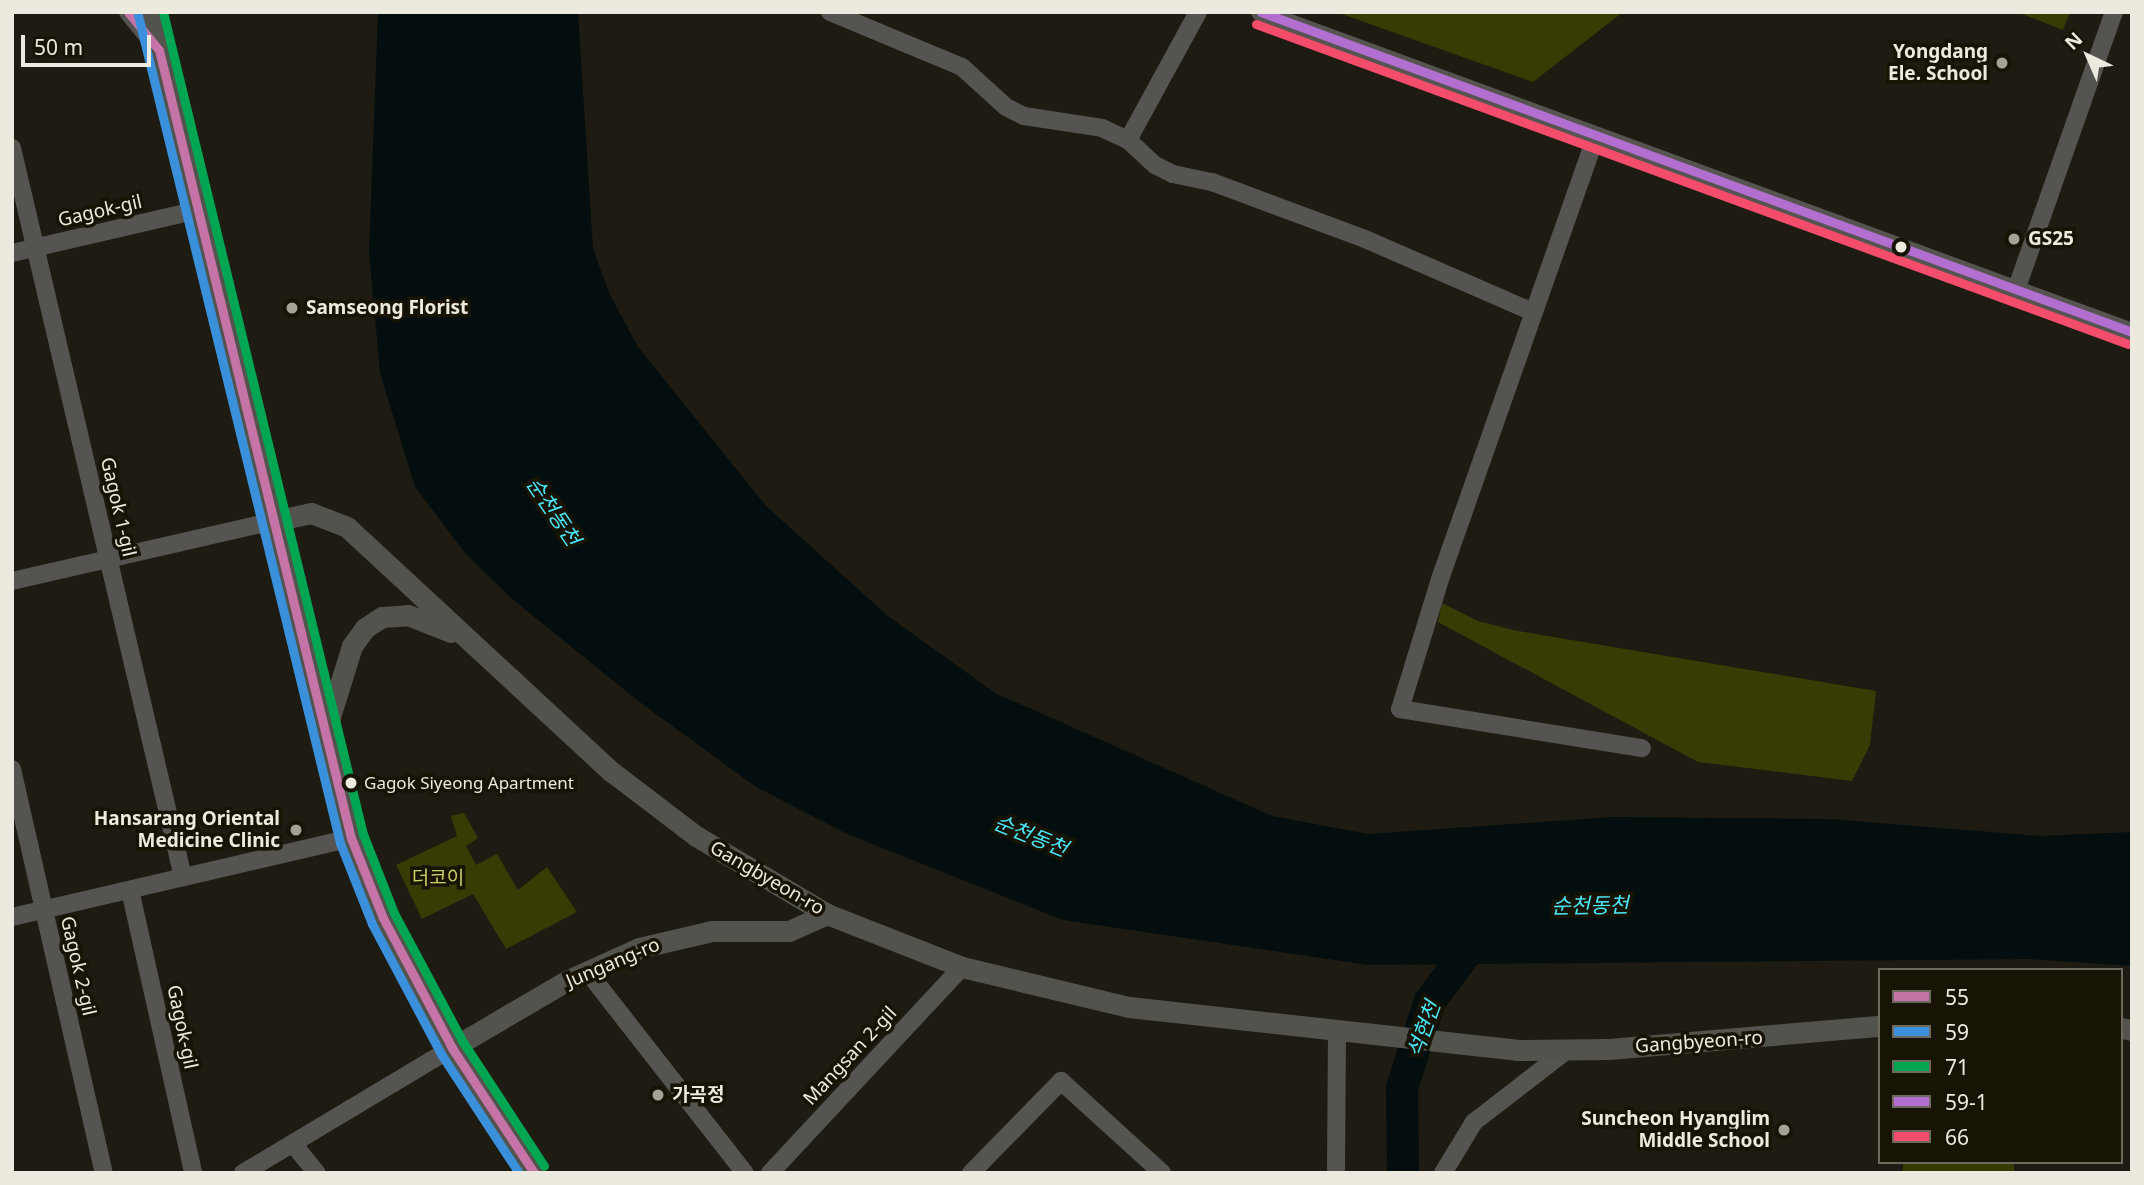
<!DOCTYPE html>
<html>
<head>
<meta charset="utf-8">
<style>
	body { margin:0 }
	#map { position:relative; width:2144px; height:1185px; overflow:hidden; background:#1d1b12; font-family:"Noto Sans","Noto Sans KR",sans-serif }
	div>[style] { position:absolute }
	[style*='--x'] { left:calc(var(--x)*1px); top:calc(var(--y)*1px); width:calc(var(--w)*1px); rotate:calc(var(--a)*1deg) }
	.green>* { inset:0; background:#393b04; transform-origin:0 0 }
	.water>* { inset:0; background:#040e0e }
	.river>* { height:32px; margin:-16px; padding:0 16px; transform-origin:16px; border-radius:16px; background:#040e0e }
	.minor>* { height:18px; margin:-9px; padding:0 9px; transform-origin:9px; border-radius:9px; background:#555450 }
	.major>* { height:21px; margin:-10.5px; padding:0 10.5px; transform-origin:10.5px; border-radius:10.5px; background:#53534e }
	.bus-1>* { height:9px; margin:-4.5px; padding:0 4.5px; transform-origin:4.5px; border-radius:4.5px; background:#c674a7 }
	.bus-2>* { height:9px; margin:-4.5px; padding:0 4.5px; transform-origin:4.5px; border-radius:4.5px; background:#3a90db }
	.bus-3>* { height:9px; margin:-4.5px; padding:0 4.5px; transform-origin:4.5px; border-radius:4.5px; background:#00a651 }
	.bus-4>* { height:9px; margin:-4.5px; padding:0 4.5px; transform-origin:4.5px; border-radius:4.5px; background:#b36fd0 }
	.bus-5>* { height:9px; margin:-4.5px; padding:0 4.5px; transform-origin:4.5px; border-radius:4.5px; background:#f44d6c }
	.dots>* { width:19px; height:19px; translate:-50% -50%; box-sizing:border-box; border:4px solid #181405; border-radius:50% }
	span { translate:-50% -50%; white-space:nowrap; text-align:center; line-height:1.15; -webkit-text-stroke:7px #181405; paint-order:stroke }
	.bus-label { font-size:17px; color:#ece9de }
	.left { translate:0 -50%; text-align:left }
	.poi-label { font-size:19px; color:#ece9de; font-weight:700 }
	.right { translate:-100% -50%; text-align:right }
	.street-label { font-size:19px; color:#ece9de }
	.park-label { font-size:19px; color:#c9d067 }
	.water-label { font-size:21px; color:#49e8f8; font-style:italic }
	.frame { position:absolute; inset:0; border:14px solid #ece9de; pointer-events:none }
	.legend { position:absolute; left:1878px; top:968px; width:245px; height:196px; box-sizing:border-box; background:#181405; border:2px solid #6d695c; margin:0; padding:9px 12px; list-style:none; font-size:21px; color:#ece9de }
	.legend li { display:flex; align-items:center; gap:14px; height:35px }
	.legend b { width:35px; border:2px solid #6d695c }
	.north { position:absolute; left:2053px; top:21px; width:70px; height:70px; -webkit-text-stroke:5px #181405; paint-order:stroke; rotate:316deg; font-size:19px; font-weight:700; line-height:28px; text-align:center; color:#ece9de }
	.north::after { content:''; display:block; margin:auto; width:24px; height:32px; background:#ece9de; clip-path:polygon(50% 0,100% 100%,50% 72%,0 100%) }
	.scale { position:absolute; left:21px; top:35px; width:130px; height:32px; box-sizing:border-box; border:4px solid #ece9de; border-top:0; padding-left:9px; font-size:21px; line-height:24px; white-space:nowrap; color:#ece9de; -webkit-text-stroke:5px #181405; paint-order:stroke }
</style>
</head>
<body>
<div id="map">
	<div class="green">
		<div style="clip-path:polygon(1336px 12px,1623px 12px,1533px 82px)"></div>
		<div style="clip-path:polygon(2017px 12px,2070px 12px,2063px 30px)"></div>
		<div style="clip-path:polygon(1442px 603px,1478px 621px,1518px 631px,1876px 691px,1870px 745px,1852px 781px,1698px 762px,1438px 622px)"></div>
		<div style="clip-path:polygon(464px 813px,478px 838px,466px 846px,476px 865px,497px 854px,518px 890px,547px 867px,577px 912px,506px 949px,473px 894px,422px 919px,396px 865px,457px 836px,451px 816px)"></div>
		<div style="left:1903px;top:1162px;width:111px;height:13px"></div>
	</div>
	<div class="water">
		<div style="clip-path:polygon(378px 12px,578px 12px,593px 249px,610px 295px,638px 347px,766px 506px,889px 617px,995px 693px,1272px 816px,1368px 834px,1613px 817px,1830px 819px,2040px 836px,2132px 832px,2132px 966px,2028px 959px,1369px 965px,1063px 920px,847px 834px,756px 787px,637px 700px,511px 598px,466px 554px,415px 487px,380px 373px,369px 252px)"></div>
	</div>
	<div class="river">
		<div style="--x:1403;--y:1173;--w:85;--a:-90.7"></div>
		<div style="--x:1402;--y:1088;--w:91;--a:-72.2"></div>
		<div style="--x:1430;--y:1001;--w:89;--a:-53.3"></div>
	</div>
	<div class="minor">
		<div style="--x:128;--y:12;--w:49;--a:50.8"></div>
		<div style="--x:830;--y:12;--w:143;--a:22.6"></div>
		<div style="--x:962;--y:67;--w:59;--a:42.3"></div>
		<div style="--x:1006;--y:107;--w:20;--a:27"></div>
		<div style="--x:1024;--y:116;--w:79;--a:8.7"></div>
		<div style="--x:1102;--y:128;--w:29;--a:25"></div>
		<div style="--x:1128;--y:140;--w:37;--a:43"></div>
		<div style="--x:1155;--y:165;--w:20;--a:27"></div>
		<div style="--x:1173;--y:174;--w:40;--a:12"></div>
		<div style="--x:1212;--y:182;--w:163;--a:20.4"></div>
		<div style="--x:1365;--y:239;--w:183;--a:23.5"></div>
		<div style="--x:1260;--y:12;--w:929;--a:20.15"></div>
		<div style="--x:1596;--y:136;--w:467;--a:109.4"></div>
		<div style="--x:1441;--y:576;--w:139;--a:107.1"></div>
		<div style="--x:1400;--y:709;--w:245;--a:9.2"></div>
		<div style="--x:1128;--y:140;--w:146;--a:-61.3"></div>
		<div style="--x:12;--y:148;--w:749;--a:76.8"></div>
		<div style="--x:12;--y:253;--w:191;--a:-13"></div>
		<div style="--x:2016;--y:290;--w:295;--a:-70.6"></div>
		<div style="--x:12;--y:581;--w:269;--a:-12.9"></div>
		<div style="--x:12;--y:769;--w:414;--a:77.2"></div>
		<div style="--x:130;--y:890;--w:290;--a:77.4"></div>
		<div style="--x:12;--y:917;--w:348;--a:-13.1"></div>
		<div style="--x:587;--y:971;--w:256;--a:52"></div>
		<div style="--x:294;--y:1145;--w:36;--a:51"></div>
		<div style="--x:243;--y:1173;--w:244;--a:-30.9"></div>
		<div style="--x:770;--y:1173;--w:282;--a:-47"></div>
		<div style="--x:971;--y:1173;--w:129;--a:-45.6"></div>
		<div style="--x:1061;--y:1081;--w:137;--a:42.3"></div>
		<div style="--x:1336;--y:1173;--w:141;--a:-89.6"></div>
		<div style="--x:1443;--y:1173;--w:60;--a:-58.7"></div>
		<div style="--x:1474;--y:1122;--w:116;--a:-37.7"></div>
	</div>
	<div class="major">
		<div style="--x:150;--y:12;--w:850;--a:76.32"></div>
		<div style="--x:351;--y:838;--w:86;--a:68.2"></div>
		<div style="--x:383;--y:918;--w:147;--a:62"></div>
		<div style="--x:452;--y:1048;--w:149;--a:56.7"></div>
		<div style="--x:274;--y:521;--w:38;--a:-12"></div>
		<div style="--x:311;--y:513;--w:39;--a:21"></div>
		<div style="--x:347;--y:527;--w:361;--a:42.8"></div>
		<div style="--x:612;--y:772;--w:106;--a:37.3"></div>
		<div style="--x:696;--y:836;--w:152;--a:30.8"></div>
		<div style="--x:827;--y:914;--w:145;--a:21.4"></div>
		<div style="--x:962;--y:967;--w:172;--a:13.5"></div>
		<div style="--x:1129;--y:1007;--w:390;--a:6.3"></div>
		<div style="--x:1517;--y:1050;--w:92;--a:-0.6"></div>
		<div style="--x:1609;--y:1049;--w:272;--a:-4.9"></div>
		<div style="--x:325;--y:733;--w:91;--a:-72.8"></div>
		<div style="--x:352;--y:646;--w:22;--a:-54"></div>
		<div style="--x:365;--y:628;--w:20;--a:-33"></div>
		<div style="--x:382;--y:617;--w:26;--a:-4"></div>
		<div style="--x:408;--y:615;--w:46;--a:21.6"></div>
		<div style="--x:2121;--y:1028;--w:11;--a:10"></div>
		<div style="--x:452;--y:1048;--w:132;--a:-30.4"></div>
		<div style="--x:566;--y:981;--w:80;--a:-24.3"></div>
		<div style="--x:639;--y:948;--w:75;--a:-13.1"></div>
		<div style="--x:712;--y:931;--w:77;--a:0"></div>
		<div style="--x:789;--y:931;--w:42;--a:-24.1"></div>
	</div>
	<div class="bus-1">
		<div style="--x:128;--y:12;--w:49;--a:50.8"></div>
		<div style="--x:159;--y:50;--w:811;--a:76.31"></div>
		<div style="--x:351;--y:838;--w:86;--a:68.2"></div>
		<div style="--x:383;--y:918;--w:147;--a:62"></div>
		<div style="--x:452;--y:1048;--w:149;--a:56.7"></div>
	</div>
	<div class="bus-2">
		<div style="--x:138;--y:15;--w:852;--a:76.29"></div>
		<div style="--x:340;--y:843;--w:87;--a:68.4"></div>
		<div style="--x:372;--y:924;--w:147;--a:62"></div>
		<div style="--x:441;--y:1054;--w:142;--a:56.8"></div>
	</div>
	<div class="bus-3">
		<div style="--x:163;--y:12;--w:846;--a:76.33"></div>
		<div style="--x:363;--y:834;--w:85;--a:68.6"></div>
		<div style="--x:394;--y:913;--w:146;--a:61.9"></div>
		<div style="--x:463;--y:1042;--w:148;--a:56.8"></div>
	</div>
	<div class="bus-4">
		<div style="--x:1261;--y:12;--w:928;--a:20.17"></div>
	</div>
	<div class="bus-5">
		<div style="--x:1256;--y:24;--w:929;--a:20.15"></div>
	</div>
	<div class="dots">
		<div style="left:2002px;top:63px;background:#a4a197"></div>
		<div style="left:2014px;top:239px;background:#a4a197"></div>
		<div style="left:1901px;top:247px;background:#ece9de"></div>
		<div style="left:292px;top:308px;background:#a4a197"></div>
		<div style="left:351px;top:783px;background:#ece9de"></div>
		<div style="left:296px;top:830px;background:#a4a197"></div>
		<div style="left:658px;top:1095px;background:#a4a197"></div>
		<div style="left:1784px;top:1130px;background:#a4a197"></div>
	</div>
	<div class="bus-label">
		<span class="left" style="left:364px;top:783px">Gagok Siyeong Apartment</span>
	</div>
	<div class="poi-label">
		<span class="right" style="left:1988px;top:63px">Yongdang<br>Ele. School</span>
		<span class="left" style="left:2028px;top:239px">GS25</span>
		<span class="left" style="left:306px;top:308px">Samseong Florist</span>
		<span class="right" style="left:280px;top:830px">Hansarang Oriental<br>Medicine Clinic</span>
		<span class="left" style="left:672px;top:1095px">가곡정</span>
		<span class="right" style="left:1770px;top:1130px">Suncheon Hyanglim<br>Middle School</span>
	</div>
	<div class="street-label">
		<span style="left:100px;top:211px;rotate:-13deg">Gagok-gil</span>
		<span style="left:118px;top:507px;rotate:77deg">Gagok 1-gil</span>
		<span style="left:767px;top:878px;rotate:30deg">Gangbyeon-ro</span>
		<span style="left:613px;top:963px;rotate:-23deg">Jungang-ro</span>
		<span style="left:78px;top:966px;rotate:77deg">Gagok 2-gil</span>
		<span style="left:182px;top:1027px;rotate:78deg">Gagok-gil</span>
		<span style="left:1699px;top:1042px;rotate:-4deg">Gangbyeon-ro</span>
		<span style="left:850px;top:1056px;rotate:-47deg">Mangsan 2-gil</span>
	</div>
	<div class="park-label">
		<span style="left:438px;top:878px">더코이</span>
	</div>
	<div class="water-label">
		<span style="left:554px;top:511px;rotate:56deg">순천동천</span>
		<span style="left:1031px;top:835px;rotate:22deg">순천동천</span>
		<span style="left:1590px;top:905px;rotate:-1deg">순천동천</span>
		<span style="left:1423px;top:1029px;rotate:-70deg">석현천</span>
	</div>
	<div class="frame"></div>
	<ul class="legend">
	<li><b style="height:9px;background:#c674a7"></b>55</li>
	<li><b style="height:9px;background:#3a90db"></b>59</li>
	<li><b style="height:9px;background:#00a651"></b>71</li>
	<li><b style="height:9px;background:#b36fd0"></b>59-1</li>
	<li><b style="height:9px;background:#f44d6c"></b>66</li>
	</ul>
	<div class="north">N</div>
	<div class="scale">50 m</div>
</div>
</body>
</html>
